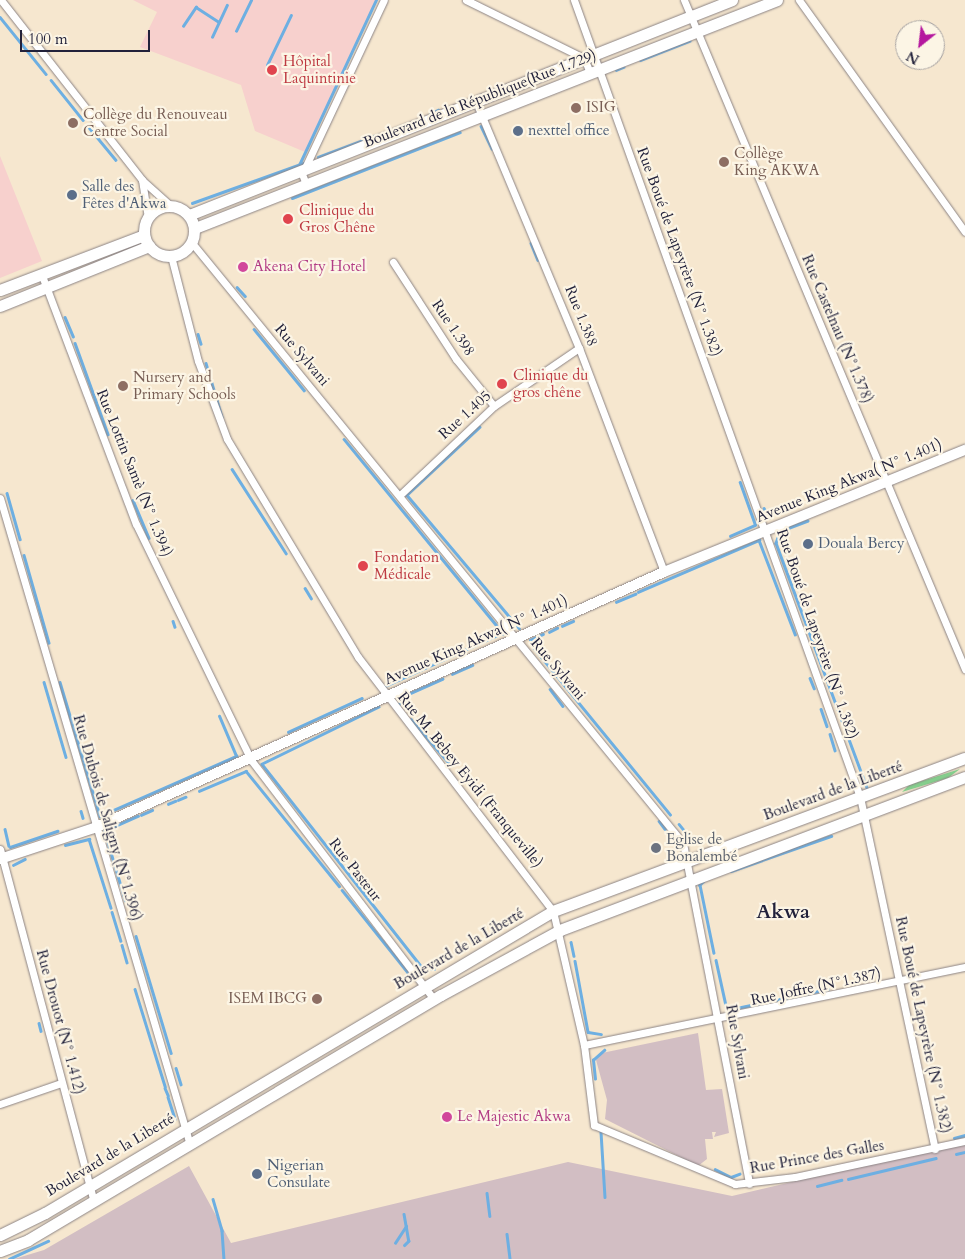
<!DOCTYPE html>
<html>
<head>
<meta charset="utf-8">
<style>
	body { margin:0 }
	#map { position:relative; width:965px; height:1259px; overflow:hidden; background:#f6e7cf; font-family:Cardo,serif }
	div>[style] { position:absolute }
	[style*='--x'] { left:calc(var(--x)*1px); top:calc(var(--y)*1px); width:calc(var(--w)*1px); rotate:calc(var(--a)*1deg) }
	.built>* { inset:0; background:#f7d0cd }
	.industrial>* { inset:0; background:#d2bec3 }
	.green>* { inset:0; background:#85d08d }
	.stream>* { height:2.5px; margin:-1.25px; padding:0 1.25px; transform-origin:1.25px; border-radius:1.25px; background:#6dafe2 }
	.roads { filter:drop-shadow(0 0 1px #8c8485) drop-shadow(0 0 1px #8c8485) }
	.street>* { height:7px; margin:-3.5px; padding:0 3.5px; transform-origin:3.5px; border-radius:3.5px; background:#fff }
	.secondary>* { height:10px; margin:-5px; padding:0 5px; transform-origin:5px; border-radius:5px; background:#fff }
	.primary>* { height:11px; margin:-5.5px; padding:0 5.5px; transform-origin:5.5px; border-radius:5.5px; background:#fff }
	.primary>.ring { margin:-5.5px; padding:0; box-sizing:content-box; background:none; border:11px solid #fff; border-radius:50% }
	.dots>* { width:14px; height:14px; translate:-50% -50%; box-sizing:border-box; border:2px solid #fcf5e5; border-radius:50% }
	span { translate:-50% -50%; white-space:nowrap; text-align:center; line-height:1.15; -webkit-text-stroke:4.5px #fcf5e5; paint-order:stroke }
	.health-label { font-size:15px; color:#be3a42 }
	.left { translate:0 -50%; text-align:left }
	.street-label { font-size:15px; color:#22223b }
	.education-label { font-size:15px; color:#785e54 }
	.right { translate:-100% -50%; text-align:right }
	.service-label { font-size:15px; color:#4e5e75 }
	.hotel-label { font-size:15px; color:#b23c85 }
	.worship-label { font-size:15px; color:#5b616d }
	.district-label { font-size:20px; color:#22223b; font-weight:700 }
	.north { position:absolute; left:895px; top:20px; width:50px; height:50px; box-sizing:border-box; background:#fcf5e5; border:1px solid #a5a1a1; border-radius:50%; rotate:209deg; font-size:14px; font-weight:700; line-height:20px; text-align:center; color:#22223b }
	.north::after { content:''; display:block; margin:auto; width:18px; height:22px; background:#b5179e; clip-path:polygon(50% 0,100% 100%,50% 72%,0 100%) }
	.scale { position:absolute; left:20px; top:30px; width:130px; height:22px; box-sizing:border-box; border:2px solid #22223b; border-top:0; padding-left:6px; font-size:15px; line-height:18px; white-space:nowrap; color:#22223b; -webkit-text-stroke:4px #fcf5e5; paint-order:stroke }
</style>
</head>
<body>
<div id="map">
	<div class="built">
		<div style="clip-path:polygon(133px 0,376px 0,305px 152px,255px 131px,241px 85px,140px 47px,157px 12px)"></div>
		<div style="clip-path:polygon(0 156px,42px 261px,0 278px)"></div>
	</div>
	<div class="industrial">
		<div style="clip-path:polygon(698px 1033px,706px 1090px,722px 1089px,729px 1133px,714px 1137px,716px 1132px,712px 1132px,713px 1139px,705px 1139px,707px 1159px,698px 1166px,605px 1119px,607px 1100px,596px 1060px,602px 1053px)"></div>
		<div style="clip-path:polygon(965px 1141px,965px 1259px,14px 1259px,44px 1250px,189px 1166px,231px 1243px,568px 1162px,732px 1196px)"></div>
	</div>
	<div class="green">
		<div style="clip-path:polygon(960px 769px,948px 778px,902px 792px,909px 785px)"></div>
	</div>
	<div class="stream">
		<div style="--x:0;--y:17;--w:73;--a:51.1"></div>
		<div style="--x:183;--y:26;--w:23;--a:-56"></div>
		<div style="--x:196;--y:7;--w:27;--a:33"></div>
		<div style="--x:236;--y:31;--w:34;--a:-64"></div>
		<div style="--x:212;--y:37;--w:35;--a:-65"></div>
		<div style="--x:640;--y:60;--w:53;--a:-21.2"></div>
		<div style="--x:267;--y:65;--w:55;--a:-64.4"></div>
		<div style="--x:616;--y:70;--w:8;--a:-23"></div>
		<div style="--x:51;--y:80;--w:51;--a:51.3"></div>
		<div style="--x:430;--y:114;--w:9;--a:-27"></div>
		<div style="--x:87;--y:125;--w:45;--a:50.4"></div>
		<div style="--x:481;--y:126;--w:25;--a:64"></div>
		<div style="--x:318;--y:157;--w:60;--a:-20.6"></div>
		<div style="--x:299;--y:165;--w:182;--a:-65"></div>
		<div style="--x:292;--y:198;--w:180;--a:-21.4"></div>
		<div style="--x:192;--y:203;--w:121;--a:-19.8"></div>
		<div style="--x:531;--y:243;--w:18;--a:68"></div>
		<div style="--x:237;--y:287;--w:12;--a:48"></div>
		<div style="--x:65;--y:317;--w:21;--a:67"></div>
		<div style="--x:254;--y:329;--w:79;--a:50.7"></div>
		<div style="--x:198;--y:334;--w:10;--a:73"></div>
		<div style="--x:75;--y:343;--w:97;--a:70.1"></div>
		<div style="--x:206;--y:363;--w:56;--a:73.5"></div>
		<div style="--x:480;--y:427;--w:100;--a:137"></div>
		<div style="--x:407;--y:495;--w:174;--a:49.9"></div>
		<div style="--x:344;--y:439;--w:251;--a:50.7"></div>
		<div style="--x:503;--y:633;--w:131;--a:155.6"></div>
		<div style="--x:232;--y:469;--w:100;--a:57.3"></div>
		<div style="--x:7;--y:493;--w:48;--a:74.2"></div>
		<div style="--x:133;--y:500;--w:41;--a:67.2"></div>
		<div style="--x:764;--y:508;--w:11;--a:63"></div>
		<div style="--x:808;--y:521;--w:30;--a:159"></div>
		<div style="--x:780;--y:532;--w:12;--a:110"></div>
		<div style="--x:776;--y:543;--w:261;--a:69.6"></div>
		<div style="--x:730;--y:536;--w:27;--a:-24"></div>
		<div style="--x:755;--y:525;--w:45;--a:-109.7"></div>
		<div style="--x:24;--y:555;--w:91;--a:74.1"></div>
		<div style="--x:305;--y:588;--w:12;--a:59"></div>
		<div style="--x:638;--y:592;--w:132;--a:-23.3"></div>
		<div style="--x:759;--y:540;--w:101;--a:69"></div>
		<div style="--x:616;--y:602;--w:21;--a:-23"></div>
		<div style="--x:173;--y:621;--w:6;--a:72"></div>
		<div style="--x:562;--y:626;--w:12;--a:-24"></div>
		<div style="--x:549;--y:632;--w:9;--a:-27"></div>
		<div style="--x:530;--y:640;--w:14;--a:-25"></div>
		<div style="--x:534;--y:648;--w:215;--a:50.7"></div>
		<div style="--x:452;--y:674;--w:22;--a:-24"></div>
		<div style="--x:810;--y:678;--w:11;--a:68"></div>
		<div style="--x:44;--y:682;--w:78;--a:73.7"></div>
		<div style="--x:60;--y:682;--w:140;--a:73.4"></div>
		<div style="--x:100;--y:816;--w:149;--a:-23.8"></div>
		<div style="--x:236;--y:756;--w:43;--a:-113"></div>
		<div style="--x:550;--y:689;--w:21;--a:53"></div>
		<div style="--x:399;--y:704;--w:9;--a:-58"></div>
		<div style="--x:404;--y:696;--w:42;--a:-24.1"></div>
		<div style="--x:379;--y:707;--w:130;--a:154"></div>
		<div style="--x:262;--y:764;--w:258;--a:51.8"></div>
		<div style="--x:422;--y:967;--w:12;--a:9"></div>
		<div style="--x:821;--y:709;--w:18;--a:71"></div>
		<div style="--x:411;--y:719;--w:60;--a:49.1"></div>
		<div style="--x:288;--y:732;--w:81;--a:-24.7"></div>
		<div style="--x:830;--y:734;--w:17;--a:73"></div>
		<div style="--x:199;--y:791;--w:51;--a:-23.1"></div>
		<div style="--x:246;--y:771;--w:148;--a:51"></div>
		<div style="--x:178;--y:800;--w:8;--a:-23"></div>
		<div style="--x:168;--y:804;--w:8;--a:-23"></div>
		<div style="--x:81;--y:811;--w:7;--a:74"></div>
		<div style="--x:141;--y:815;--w:12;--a:-24"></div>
		<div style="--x:659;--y:821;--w:10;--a:53"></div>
		<div style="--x:679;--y:824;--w:13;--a:51"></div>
		<div style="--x:5;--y:829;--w:17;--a:77"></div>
		<div style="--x:65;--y:845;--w:25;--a:-14"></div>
		<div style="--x:89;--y:839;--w:72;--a:72.3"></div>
		<div style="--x:10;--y:847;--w:50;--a:-18.8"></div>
		<div style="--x:13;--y:865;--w:13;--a:-27"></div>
		<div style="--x:731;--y:871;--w:106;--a:-19.3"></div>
		<div style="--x:704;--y:881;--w:6;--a:135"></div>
		<div style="--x:700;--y:885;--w:69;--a:78.4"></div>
		<div style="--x:342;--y:890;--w:107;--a:51.4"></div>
		<div style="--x:125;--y:901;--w:73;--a:-106.7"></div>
		<div style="--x:104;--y:831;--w:37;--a:-24"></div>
		<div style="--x:112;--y:912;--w:30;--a:73"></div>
		<div style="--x:136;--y:936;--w:122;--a:73.3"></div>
		<div style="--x:571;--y:942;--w:14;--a:78"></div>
		<div style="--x:122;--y:945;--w:18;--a:74"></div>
		<div style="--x:716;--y:960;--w:51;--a:77.6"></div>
		<div style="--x:727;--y:1010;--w:103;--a:-11.7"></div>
		<div style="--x:575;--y:961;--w:72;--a:79.6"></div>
		<div style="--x:588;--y:1032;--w:13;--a:9"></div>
		<div style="--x:135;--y:989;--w:102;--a:72.8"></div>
		<div style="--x:39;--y:1023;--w:8;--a:76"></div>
		<div style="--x:176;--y:1068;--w:17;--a:73"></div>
		<div style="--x:595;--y:1079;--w:19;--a:-96"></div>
		<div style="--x:593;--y:1060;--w:15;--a:-42"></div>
		<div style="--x:165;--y:1088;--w:8;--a:67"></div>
		<div style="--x:168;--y:1097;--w:23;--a:72"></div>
		<div style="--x:601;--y:1132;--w:65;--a:86.5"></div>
		<div style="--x:954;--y:1138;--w:11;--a:-15"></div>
		<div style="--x:956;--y:1154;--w:9;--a:-13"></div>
		<div style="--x:715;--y:1169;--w:18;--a:27"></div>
		<div style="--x:731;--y:1177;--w:9;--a:-21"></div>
		<div style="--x:848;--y:1179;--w:90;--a:-13.4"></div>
		<div style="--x:817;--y:1186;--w:25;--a:-14"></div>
		<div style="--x:487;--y:1193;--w:23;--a:83"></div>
		<div style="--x:213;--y:1199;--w:33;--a:74"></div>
		<div style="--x:222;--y:1231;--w:28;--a:86"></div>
		<div style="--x:404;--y:1214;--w:27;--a:80"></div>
		<div style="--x:409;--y:1241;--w:6;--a:135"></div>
		<div style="--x:507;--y:1234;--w:25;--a:83"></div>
		<div style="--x:395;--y:1243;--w:20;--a:-57"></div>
		<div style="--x:9;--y:1259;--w:43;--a:-24.8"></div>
	</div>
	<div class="roads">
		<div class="street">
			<div style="--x:1;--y:0;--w:229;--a:51.9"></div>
			<div style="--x:142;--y:180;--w:37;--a:81"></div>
			<div style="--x:466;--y:0;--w:131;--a:26.2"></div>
			<div style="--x:584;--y:58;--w:16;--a:68"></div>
			<div style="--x:574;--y:0;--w:847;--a:70.26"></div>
			<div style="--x:860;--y:797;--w:360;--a:78"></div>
			<div style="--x:684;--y:0;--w:726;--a:67.22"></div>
			<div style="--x:799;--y:0;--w:285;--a:54.4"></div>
			<div style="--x:476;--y:102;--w:267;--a:67.3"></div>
			<div style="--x:579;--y:348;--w:240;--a:69.2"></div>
			<div style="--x:142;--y:180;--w:39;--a:42"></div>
			<div style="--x:306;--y:184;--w:11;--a:-112"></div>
			<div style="--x:302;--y:174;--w:192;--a:-64.8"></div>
			<div style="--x:192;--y:243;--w:775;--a:50.71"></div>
			<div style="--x:683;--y:843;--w:347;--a:79"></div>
			<div style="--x:171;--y:256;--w:108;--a:75.6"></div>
			<div style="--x:198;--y:361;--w:83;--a:69.6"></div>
			<div style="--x:227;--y:439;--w:254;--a:59"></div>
			<div style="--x:358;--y:657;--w:320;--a:52.5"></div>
			<div style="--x:553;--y:911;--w:138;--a:77"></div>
			<div style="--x:584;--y:1045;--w:81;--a:82.9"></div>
			<div style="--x:594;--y:1125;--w:153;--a:22.7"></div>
			<div style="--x:735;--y:1184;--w:60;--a:-6.7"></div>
			<div style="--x:795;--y:1177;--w:174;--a:-12"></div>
			<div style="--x:393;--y:262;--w:116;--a:57"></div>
			<div style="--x:456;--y:359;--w:60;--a:51"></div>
			<div style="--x:41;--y:273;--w:268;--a:69.3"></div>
			<div style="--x:136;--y:524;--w:263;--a:64"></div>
			<div style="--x:251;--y:760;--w:301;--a:52.6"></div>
			<div style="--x:401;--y:494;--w:128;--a:-43.4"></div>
			<div style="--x:494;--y:406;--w:103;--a:-34.3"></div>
			<div style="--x:0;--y:498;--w:674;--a:73.63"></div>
			<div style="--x:0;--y:849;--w:365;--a:75.1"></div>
			<div style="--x:584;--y:1045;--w:389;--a:-11.6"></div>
			<div style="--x:0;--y:1104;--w:65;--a:-19"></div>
		</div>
		<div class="secondary">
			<div style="--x:0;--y:859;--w:99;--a:-18.3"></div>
			<div style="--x:94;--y:828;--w:625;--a:-24.19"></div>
			<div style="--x:664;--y:572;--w:325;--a:-22.1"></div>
		</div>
		<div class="primary">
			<div class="ring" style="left:144px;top:206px;width:39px;height:39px"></div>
			<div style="--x:189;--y:215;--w:584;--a:-21.6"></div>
			<div style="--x:195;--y:228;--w:625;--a:-21.39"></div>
			<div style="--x:0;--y:290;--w:154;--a:-20.9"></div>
			<div style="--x:0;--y:306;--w:161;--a:-21.9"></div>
			<div style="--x:0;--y:1235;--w:50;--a:-26.1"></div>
			<div style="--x:45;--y:1213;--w:591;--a:-30.73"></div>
			<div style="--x:553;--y:911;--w:439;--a:-20.4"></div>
			<div style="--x:0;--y:1251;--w:30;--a:-21"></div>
			<div style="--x:28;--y:1240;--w:480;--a:-30.7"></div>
			<div style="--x:441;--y:995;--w:136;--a:-28.6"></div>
			<div style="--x:560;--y:930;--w:433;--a:-20.7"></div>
		</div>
	</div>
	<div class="dots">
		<div style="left:272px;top:70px;background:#e0444e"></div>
		<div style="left:576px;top:108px;background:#8d6e63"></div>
		<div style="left:73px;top:123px;background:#8d6e63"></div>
		<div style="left:518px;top:131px;background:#5c6f8a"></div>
		<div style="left:724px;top:162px;background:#8d6e63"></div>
		<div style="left:72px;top:195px;background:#5c6f8a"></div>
		<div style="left:288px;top:219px;background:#e0444e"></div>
		<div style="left:243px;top:267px;background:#d1479c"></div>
		<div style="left:502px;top:384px;background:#e0444e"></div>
		<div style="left:123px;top:386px;background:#8d6e63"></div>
		<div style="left:808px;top:544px;background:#5c6f8a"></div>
		<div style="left:363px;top:566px;background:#e0444e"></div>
		<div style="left:656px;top:848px;background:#6b7280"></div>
		<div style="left:317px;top:999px;background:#8d6e63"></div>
		<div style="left:447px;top:1117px;background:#d1479c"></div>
		<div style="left:257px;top:1174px;background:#5c6f8a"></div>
	</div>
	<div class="health-label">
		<span class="left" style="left:283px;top:70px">Hôpital<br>Laquintinie</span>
		<span class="left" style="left:299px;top:219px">Clinique du<br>Gros Chêne</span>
		<span class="left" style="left:513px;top:384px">Clinique du<br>gros chêne</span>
		<span class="left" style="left:374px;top:566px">Fondation<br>Médicale</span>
	</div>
	<div class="street-label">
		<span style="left:480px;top:99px;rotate:-21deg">Boulevard de la République(Rue 1.729)</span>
		<span style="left:679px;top:252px;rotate:70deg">Rue Boué de Lapeyrère (N° 1.382)</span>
		<span style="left:581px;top:316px;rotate:68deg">Rue 1.388</span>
		<span style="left:453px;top:328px;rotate:56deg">Rue 1.398</span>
		<span style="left:837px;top:329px;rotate:67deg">Rue Castelnau (N°1.378)</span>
		<span style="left:302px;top:355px;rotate:50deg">Rue Sylvani</span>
		<span style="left:465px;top:415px;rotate:-42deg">Rue 1.405</span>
		<span style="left:134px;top:473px;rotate:68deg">Rue Lottin Samè (N° 1.394)</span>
		<span style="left:849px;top:481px;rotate:-22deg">Avenue King Akwa( N° 1.401)</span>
		<span style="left:817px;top:634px;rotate:71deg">Rue Boué de Lapeyrère (N° 1.382)</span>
		<span style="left:476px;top:640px;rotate:-24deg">Avenue King Akwa( N° 1.401)</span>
		<span style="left:558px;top:669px;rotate:50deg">Rue Sylvani</span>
		<span style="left:470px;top:780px;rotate:51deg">Rue M. Bebey Eyidi (Franqueville)</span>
		<span style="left:833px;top:791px;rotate:-20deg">Boulevard de la Liberté</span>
		<span style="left:107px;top:818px;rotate:74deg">Rue Dubois de Saligny (N°1.396)</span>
		<span style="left:355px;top:870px;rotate:52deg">Rue Pasteur</span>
		<span style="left:459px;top:949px;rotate:-30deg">Boulevard de la Liberté</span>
		<span style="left:816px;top:987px;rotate:-12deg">Rue Joffre (N°1.387)</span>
		<span style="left:60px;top:1022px;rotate:75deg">Rue Drouot (N° 1.412)</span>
		<span style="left:923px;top:1025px;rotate:78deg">Rue Boué de Lapeyrère (N° 1.382)</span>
		<span style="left:737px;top:1042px;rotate:80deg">Rue Sylvani</span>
		<span style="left:110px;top:1155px;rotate:-31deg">Boulevard de la Liberté</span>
		<span style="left:817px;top:1157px;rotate:-10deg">Rue Prince des Galles</span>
	</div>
	<div class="education-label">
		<span class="left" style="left:586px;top:108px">ISIG</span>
		<span class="left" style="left:83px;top:123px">Collège du Renouveau<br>Centre Social</span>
		<span class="left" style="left:734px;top:162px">Collège<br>King AKWA</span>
		<span class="left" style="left:133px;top:386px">Nursery and<br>Primary Schools</span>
		<span class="right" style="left:307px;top:999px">ISEM IBCG</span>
	</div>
	<div class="service-label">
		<span class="left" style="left:528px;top:131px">nexttel office</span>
		<span class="left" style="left:82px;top:195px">Salle des<br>Fêtes d'Akwa</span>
		<span class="left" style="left:818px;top:544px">Douala Bercy</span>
		<span class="left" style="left:267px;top:1174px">Nigerian<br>Consulate</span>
	</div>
	<div class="hotel-label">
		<span class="left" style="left:253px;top:267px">Akena City Hotel</span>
		<span class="left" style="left:457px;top:1117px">Le Majestic Akwa</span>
	</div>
	<div class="worship-label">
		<span class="left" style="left:666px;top:848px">Eglise de<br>Bonalembé</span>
	</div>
	<div class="district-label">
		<span style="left:783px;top:911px">Akwa</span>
	</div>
	<div class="north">N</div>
	<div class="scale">100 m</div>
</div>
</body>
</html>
